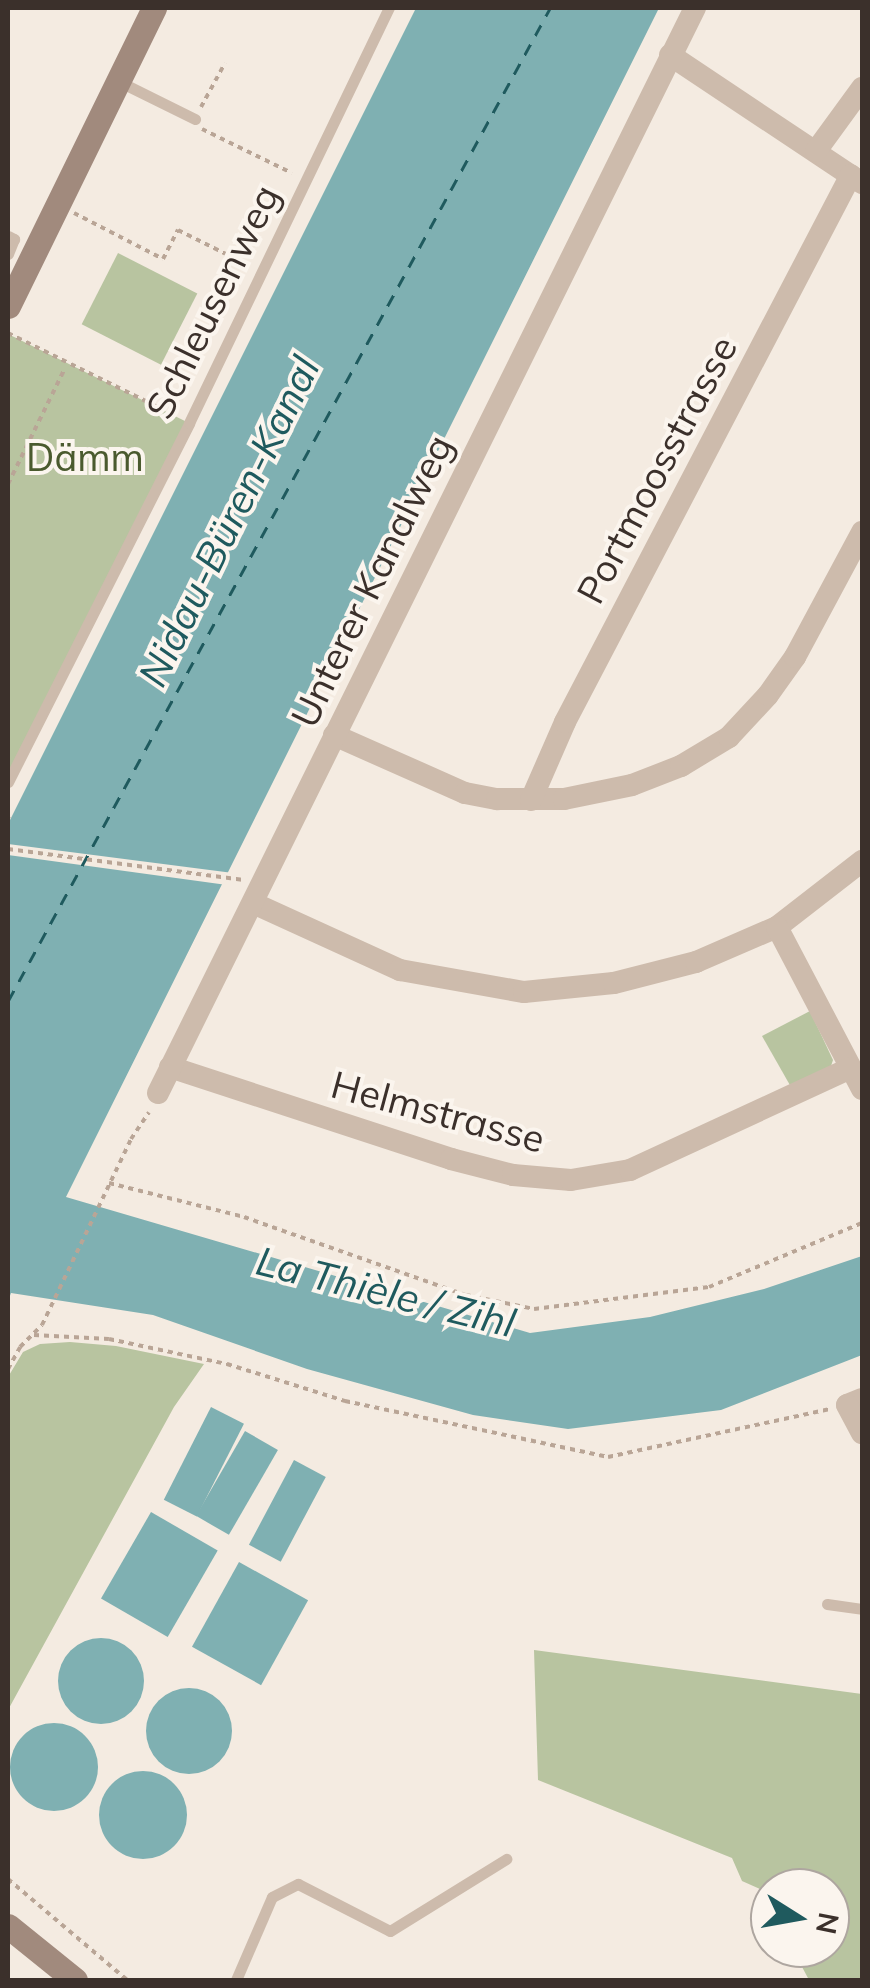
<!DOCTYPE html>
<html>
<head>
<meta charset="utf-8">
<style>
	body { margin:0 }
	#map { position:relative; width:870px; height:1988px; overflow:hidden; background:#f4ebe1; font-family:Mulish,sans-serif }
	div>[style] { position:absolute }
	[style*='--x'] { left:calc(var(--x)*1px); top:calc(var(--y)*1px); width:calc(var(--w)*1px); rotate:calc(var(--a)*1deg) }
	.green>* { inset:0; background:#b8c4a0; transform-origin:0 0 }
	.water>* { inset:0; background:#7fb0b2; transform-origin:0 0 }
	.round { border-radius:50% }
	.pier>* { inset:0; background:#f4ebe1 }
	.ferry>* { height:2.5px; margin-top:-1.25px; transform-origin:0; background:repeating-linear-gradient(90deg,#1f5a5e 0 12px,transparent 0 22px) }
	.path>* { height:4px; margin-top:-2px; transform-origin:0; background:repeating-linear-gradient(90deg,#b9a596 0 5px,transparent 0 10px) }
	.service>* { height:11px; margin:-5.5px; padding:0 5.5px; transform-origin:5.5px; border-radius:5.5px; background:#cdbbac }
	.minor>* { height:22px; margin:-11px; padding:0 11px; transform-origin:11px; border-radius:11px; background:#cdbbac }
	.secondary>* { height:25px; margin:-12.5px; padding:0 12.5px; transform-origin:12.5px; border-radius:12.5px; background:#a18a7d }
	span { translate:-50% -50%; white-space:nowrap; text-align:center; line-height:1.15; -webkit-text-stroke:8px #fbf5ee; paint-order:stroke }
	.street-label { font-size:38px; color:#3b302b }
	.park-label { font-size:38px; color:#4a5a2e }
	.water-label { font-size:40px; color:#1f5a5e; font-style:italic }
	.frame { position:absolute; inset:0; border:10px solid #3b302b; pointer-events:none }
	.north { position:absolute; left:750px; top:1868px; width:100px; height:100px; box-sizing:border-box; background:#fbf5ee; border:2px solid #aea6a0; border-radius:50%; rotate:101deg; font-size:28px; font-weight:700; line-height:40px; text-align:center; color:#3b302b }
	.north::after { content:''; display:block; margin:auto; width:35px; height:45px; background:#1f5a5e; clip-path:polygon(50% 0,100% 100%,50% 72%,0 100%) }
</style>
</head>
<body>
<div id="map">
	<div class="green">
		<div style="left:118px;top:253px;width:89px;height:80px;rotate:27deg"></div>
		<div style="clip-path:polygon(8px 334px,189px 423px,8px 774px)"></div>
		<div style="clip-path:polygon(810px 1011px,833px 1060px,830px 1069px,791px 1087px,762px 1036px)"></div>
		<div style="clip-path:polygon(70px 1342px,116px 1346px,204px 1364px,174px 1407px,8px 1710px,8px 1377px,23px 1352px,40px 1344px)"></div>
		<div style="clip-path:polygon(534px 1650px,862px 1694px,862px 1980px,809px 1980px,792px 1948px,830px 1948px,830px 1888px,770px 1888px,770px 1907px,760px 1889px,742px 1881px,732px 1858px,538px 1780px)"></div>
	</div>
	<div class="water">
		<div style="clip-path:polygon(416px 8px,659px 8px,66px 1197px,530px 1333px,650px 1317px,764px 1289px,862px 1256px,862px 1355px,721px 1410px,568px 1429px,473px 1415px,307px 1369px,153px 1315px,11px 1293px,8px 1301px,8px 824px)"></div>
		<div style="left:211px;top:1407px;width:37px;height:104px;rotate:27deg"></div>
		<div style="left:245px;top:1431px;width:38px;height:98px;rotate:30deg"></div>
		<div style="left:294px;top:1460px;width:36px;height:96px;rotate:28deg"></div>
		<div style="left:151px;top:1512px;width:77px;height:100px;rotate:30deg"></div>
		<div style="left:239px;top:1562px;width:79px;height:97px;rotate:29deg"></div>
		<div class="round" style="left:58px;top:1638px;width:86px;height:86px"></div>
		<div class="round" style="left:146px;top:1688px;width:86px;height:86px"></div>
		<div class="round" style="left:10px;top:1723px;width:88px;height:88px"></div>
		<div class="round" style="left:99px;top:1771px;width:88px;height:88px"></div>
	</div>
	<div class="pier">
		<div style="clip-path:polygon(8px 844px,233px 873px,227px 885px,8px 855px)"></div>
	</div>
	<div class="ferry">
		<div style="--x:8;--y:1001;--w:1131;--a:-61.37"></div>
	</div>
	<div class="path">
		<div style="--x:201;--y:107;--w:50;--a:-61.4"></div>
		<div style="--x:202;--y:129;--w:100;--a:26.1"></div>
		<div style="--x:74;--y:213;--w:100;--a:27.3"></div>
		<div style="--x:163;--y:259;--w:33;--a:-63"></div>
		<div style="--x:178;--y:230;--w:78;--a:26.6"></div>
		<div style="--x:8;--y:333;--w:187;--a:26.3"></div>
		<div style="--x:8;--y:484;--w:129;--a:-63.8"></div>
		<div style="--x:8;--y:818;--w:2;--a:27"></div>
		<div style="--x:8;--y:849;--w:236;--a:7.5"></div>
		<div style="--x:109;--y:1183;--w:139;--a:14.1"></div>
		<div style="--x:244;--y:1217;--w:235;--a:19.4"></div>
		<div style="--x:466;--y:1295;--w:69;--a:11.6"></div>
		<div style="--x:534;--y:1309;--w:176;--a:-7.2"></div>
		<div style="--x:709;--y:1287;--w:166;--a:-22.7"></div>
		<div style="--x:34;--y:1335;--w:75;--a:3.1"></div>
		<div style="--x:109;--y:1339;--w:121;--a:12"></div>
		<div style="--x:227;--y:1364;--w:124;--a:17.4"></div>
		<div style="--x:345;--y:1401;--w:269;--a:12"></div>
		<div style="--x:608;--y:1457;--w:227;--a:-12.2"></div>
		<div style="--x:8;--y:1369;--w:25;--a:-61"></div>
		<div style="--x:20;--y:1347;--w:31;--a:-45"></div>
		<div style="--x:42;--y:1325;--w:206;--a:-64.4"></div>
		<div style="--x:131;--y:1139;--w:32;--a:-56"></div>
		<div style="--x:8;--y:1879;--w:156;--a:40.3"></div>
	</div>
	<div class="service">
		<div style="--x:118;--y:81;--w:86;--a:26.3"></div>
		<div style="--x:8;--y:236;--w:7;--a:27"></div>
		<div style="--x:14;--y:239;--w:16;--a:112"></div>
		<div style="--x:8;--y:782;--w:402;--a:-63.2"></div>
		<div style="--x:189;--y:423;--w:461;--a:-64.3"></div>
		<div style="--x:827;--y:1604;--w:35;--a:8"></div>
		<div style="--x:236;--y:1980;--w:90;--a:-66.6"></div>
		<div style="--x:272;--y:1897;--w:29;--a:-27"></div>
		<div style="--x:298;--y:1884;--w:103;--a:27.1"></div>
		<div style="--x:390;--y:1931;--w:137;--a:-31.8"></div>
	</div>
	<div class="minor">
		<div style="--x:670;--y:55;--w:231;--a:33.7"></div>
		<div style="--x:816;--y:151;--w:78;--a:-53.9"></div>
		<div style="--x:334;--y:735;--w:143;--a:23.9"></div>
		<div style="--x:465;--y:793;--w:33;--a:11"></div>
		<div style="--x:497;--y:799;--w:67;--a:0"></div>
		<div style="--x:564;--y:799;--w:69;--a:-11.6"></div>
		<div style="--x:632;--y:785;--w:53;--a:-21.2"></div>
		<div style="--x:681;--y:766;--w:56;--a:-31.1"></div>
		<div style="--x:729;--y:737;--w:57;--a:-47.1"></div>
		<div style="--x:768;--y:695;--w:47;--a:-54.6"></div>
		<div style="--x:795;--y:657;--w:142;--a:-61.8"></div>
		<div style="--x:531;--y:800;--w:85;--a:-66.4"></div>
		<div style="--x:565;--y:722;--w:617;--a:-62.4"></div>
		<div style="--x:253;--y:903;--w:162;--a:24.5"></div>
		<div style="--x:400;--y:970;--w:126;--a:10.1"></div>
		<div style="--x:524;--y:992;--w:90;--a:-5.7"></div>
		<div style="--x:614;--y:983;--w:85;--a:-14.4"></div>
		<div style="--x:696;--y:962;--w:88;--a:-23.4"></div>
		<div style="--x:777;--y:927;--w:108;--a:-37.8"></div>
		<div style="--x:777;--y:927;--w:183;--a:62.3"></div>
		<div style="--x:170;--y:1067;--w:296;--a:18.1"></div>
		<div style="--x:451;--y:1159;--w:64;--a:14.5"></div>
		<div style="--x:513;--y:1175;--w:58;--a:4.9"></div>
		<div style="--x:571;--y:1180;--w:60;--a:-9.6"></div>
		<div style="--x:630;--y:1170;--w:243;--a:-24.8"></div>
		<div style="--x:158;--y:1093;--w:1211;--a:-63.67"></div>
		<div style="--x:862;--y:1399;--w:16;--a:158"></div>
		<div style="--x:847;--y:1405;--w:32;--a:62"></div>
	</div>
	<div class="secondary">
		<div style="--x:8;--y:306;--w:332;--a:-63.9"></div>
		<div style="--x:8;--y:1926;--w:86;--a:38.9"></div>
	</div>
	<div class="street-label">
		<span style="left:213px;top:302px;rotate:-64deg">Schleusenweg</span>
		<span style="left:657px;top:470px;rotate:-62deg">Portmoosstrasse</span>
		<span style="left:372px;top:581px;rotate:-64deg">Unterer Kanalweg</span>
		<span style="left:438px;top:1112px;rotate:15deg">Helmstrasse</span>
	</div>
	<div class="park-label">
		<span style="left:85px;top:458px">Dämm</span>
	</div>
	<div class="water-label">
		<span style="left:228px;top:521px;rotate:-64deg">Nidau-Büren-Kanal</span>
		<span style="left:386px;top:1291px;rotate:14deg">La Thièle / Zihl</span>
	</div>
	<div class="frame"></div>
	<div class="north">N</div>
</div>
</body>
</html>
